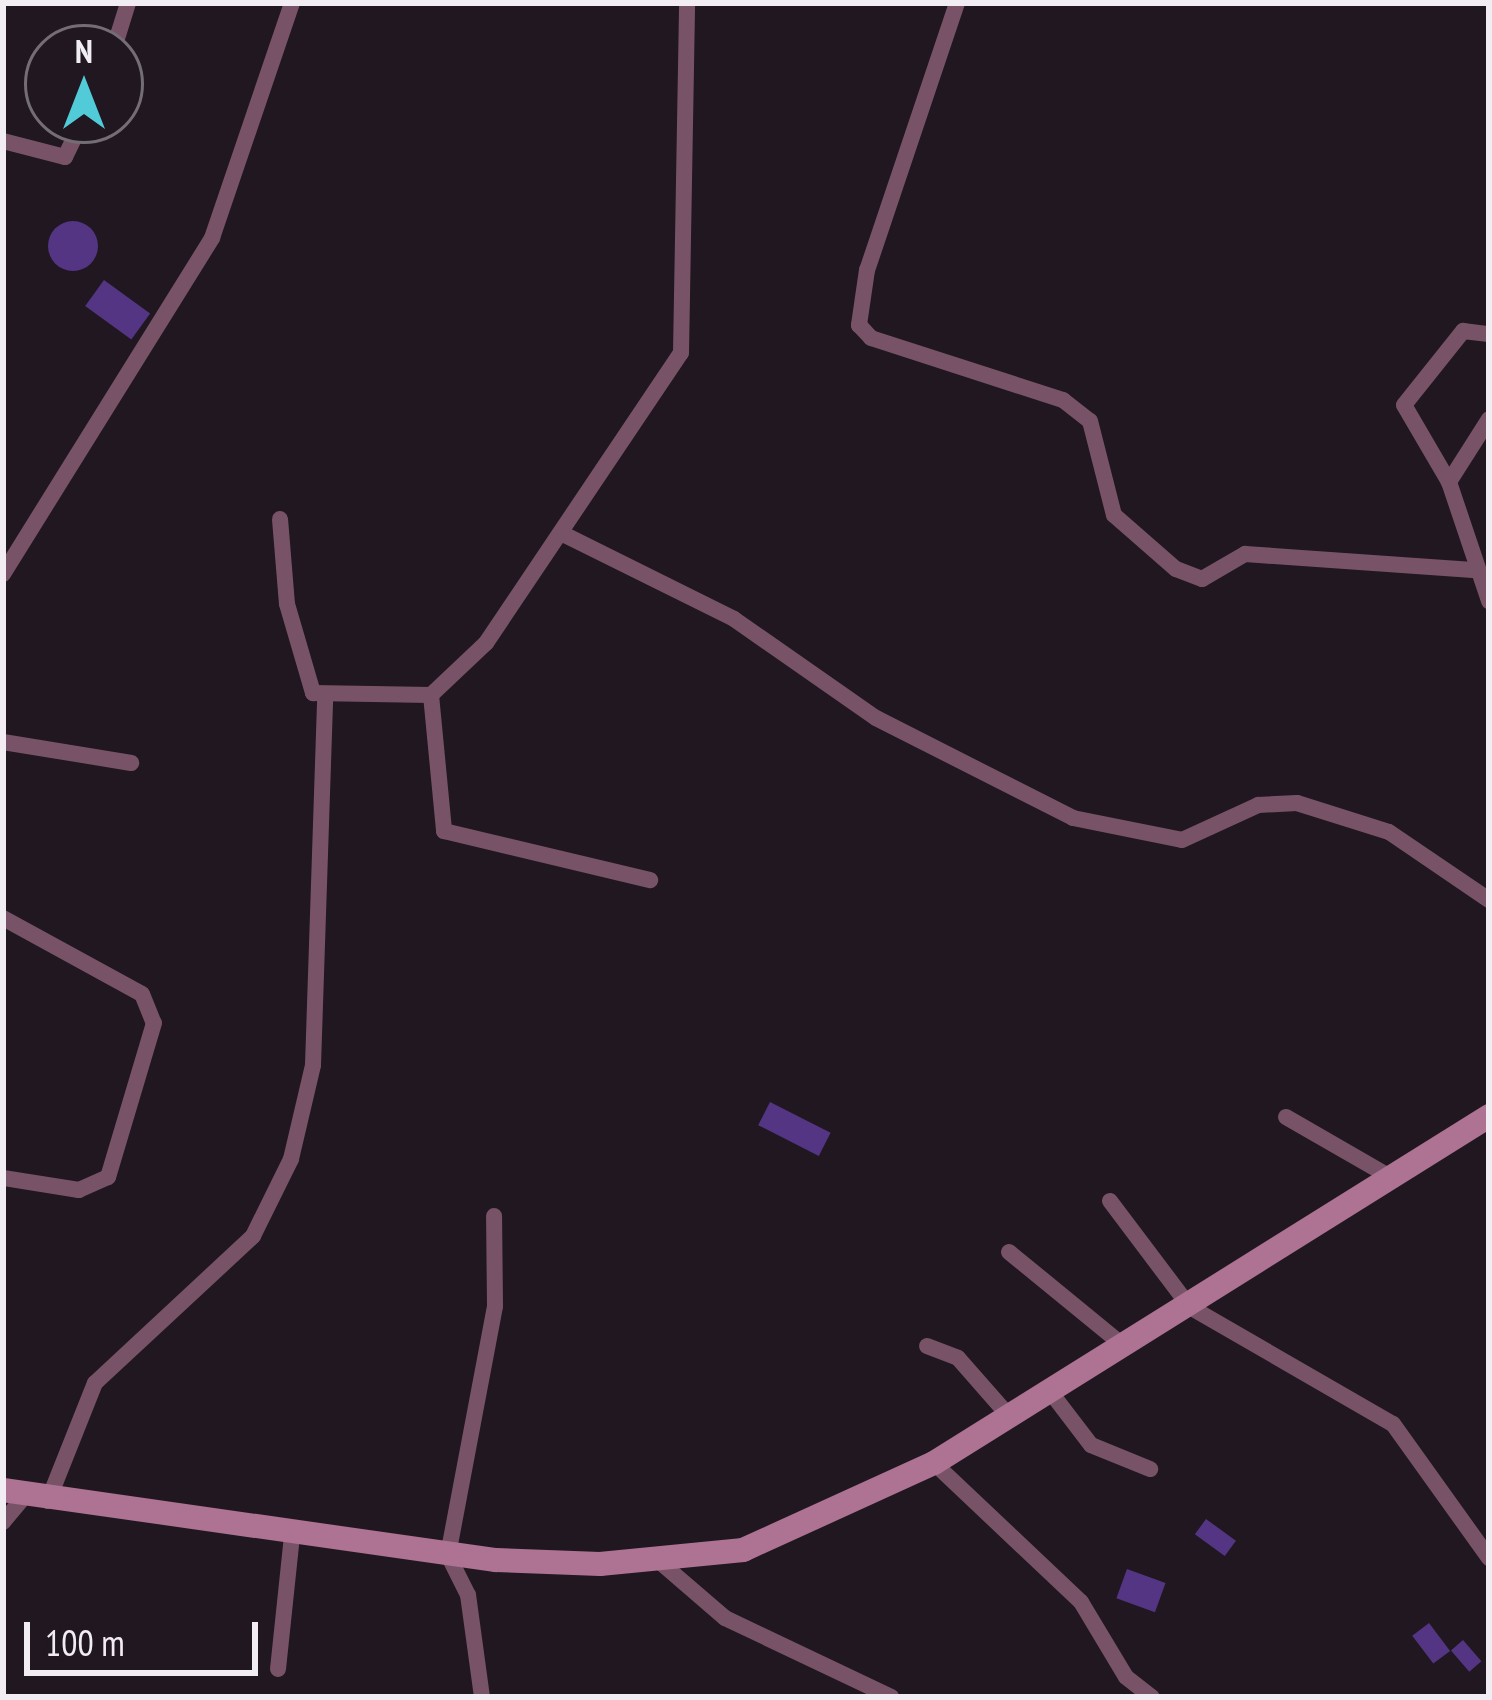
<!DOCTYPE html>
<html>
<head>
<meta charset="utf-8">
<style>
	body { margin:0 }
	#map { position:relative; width:1492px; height:1700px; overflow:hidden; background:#201721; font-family:"PT Sans Narrow",sans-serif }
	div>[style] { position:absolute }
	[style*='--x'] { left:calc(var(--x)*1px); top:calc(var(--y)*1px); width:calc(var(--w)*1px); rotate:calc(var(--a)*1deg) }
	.building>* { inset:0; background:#543583; transform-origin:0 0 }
	.round { border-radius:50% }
	.minor>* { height:16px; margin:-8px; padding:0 8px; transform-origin:8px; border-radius:8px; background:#785367 }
	.secondary>* { height:24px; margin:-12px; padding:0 12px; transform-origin:12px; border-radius:12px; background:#ae7293 }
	span { translate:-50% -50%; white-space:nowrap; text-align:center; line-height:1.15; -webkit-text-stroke:9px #201721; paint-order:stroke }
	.frame { position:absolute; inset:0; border:6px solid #f2edf3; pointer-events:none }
	.north { position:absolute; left:24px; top:24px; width:120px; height:120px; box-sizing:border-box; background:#201721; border:3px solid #746d75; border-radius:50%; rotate:0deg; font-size:33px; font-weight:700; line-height:48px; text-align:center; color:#f2edf3 }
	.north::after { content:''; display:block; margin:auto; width:42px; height:54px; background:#52cbd9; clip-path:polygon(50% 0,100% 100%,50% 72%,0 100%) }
	.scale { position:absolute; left:24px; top:1622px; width:234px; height:54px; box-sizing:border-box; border:6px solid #f2edf3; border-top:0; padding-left:15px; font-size:36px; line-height:42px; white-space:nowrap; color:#f2edf3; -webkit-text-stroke:9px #201721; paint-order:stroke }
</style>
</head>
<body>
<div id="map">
	<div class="building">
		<div class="round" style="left:48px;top:221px;width:50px;height:50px"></div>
		<div style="left:104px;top:280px;width:57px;height:32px;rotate:36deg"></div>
		<div style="left:770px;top:1102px;width:68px;height:26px;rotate:27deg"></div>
		<div style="left:1206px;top:1519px;width:37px;height:19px;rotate:36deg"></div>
		<div style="left:1127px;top:1569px;width:41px;height:31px;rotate:20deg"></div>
		<div style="left:1429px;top:1623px;width:35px;height:21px;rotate:53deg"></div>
		<div style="left:1463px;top:1640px;width:28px;height:16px;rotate:49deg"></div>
	</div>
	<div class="minor">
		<div style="--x:957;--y:3;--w:282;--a:108.6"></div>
		<div style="--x:867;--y:270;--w:56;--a:98.3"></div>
		<div style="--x:859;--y:325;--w:18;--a:47"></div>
		<div style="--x:871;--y:338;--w:202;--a:17.9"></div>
		<div style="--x:1063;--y:400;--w:34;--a:38"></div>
		<div style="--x:1090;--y:421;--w:97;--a:75.7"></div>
		<div style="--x:1114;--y:515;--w:82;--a:41.1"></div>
		<div style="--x:1176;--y:569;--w:28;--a:21"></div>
		<div style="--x:1202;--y:579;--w:50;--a:-30.2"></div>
		<div style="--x:1245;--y:554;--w:232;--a:4"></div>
		<div style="--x:114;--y:48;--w:47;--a:-72.7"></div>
		<div style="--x:3;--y:141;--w:64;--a:14.5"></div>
		<div style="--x:65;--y:157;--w:41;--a:-64.1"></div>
		<div style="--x:1489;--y:419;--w:75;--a:122.4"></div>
		<div style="--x:1449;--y:482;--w:126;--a:71.4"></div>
		<div style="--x:1449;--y:482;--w:89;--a:-120.3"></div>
		<div style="--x:1404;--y:405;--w:95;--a:-51.4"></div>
		<div style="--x:1463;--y:331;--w:26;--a:7"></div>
		<div style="--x:280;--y:519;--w:85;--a:85.3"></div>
		<div style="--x:287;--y:604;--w:93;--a:73.7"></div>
		<div style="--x:313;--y:693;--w:118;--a:1"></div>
		<div style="--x:431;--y:695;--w:76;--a:-43.4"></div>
		<div style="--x:486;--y:643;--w:349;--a:-56.1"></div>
		<div style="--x:681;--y:353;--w:350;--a:-89"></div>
		<div style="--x:563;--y:534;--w:191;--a:26.4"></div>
		<div style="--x:734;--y:619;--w:173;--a:34.9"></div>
		<div style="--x:876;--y:718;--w:221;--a:26.9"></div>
		<div style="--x:1073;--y:818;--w:111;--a:11.4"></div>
		<div style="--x:1182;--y:840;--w:84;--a:-24.7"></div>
		<div style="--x:1258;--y:805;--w:39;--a:-3"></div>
		<div style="--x:1297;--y:803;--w:96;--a:17.5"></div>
		<div style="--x:1389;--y:832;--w:121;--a:34.2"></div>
		<div style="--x:3;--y:574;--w:396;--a:-58.1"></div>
		<div style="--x:212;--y:238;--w:248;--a:-71.2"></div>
		<div style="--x:431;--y:695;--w:137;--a:84.5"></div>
		<div style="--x:444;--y:831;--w:212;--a:13.4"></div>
		<div style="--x:3;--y:742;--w:130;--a:9.3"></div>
		<div style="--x:3;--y:918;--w:158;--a:28.7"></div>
		<div style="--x:142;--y:994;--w:31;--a:68"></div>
		<div style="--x:154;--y:1023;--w:161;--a:106.6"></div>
		<div style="--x:108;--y:1177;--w:32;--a:156"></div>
		<div style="--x:79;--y:1190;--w:77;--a:-171"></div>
		<div style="--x:1286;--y:1117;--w:125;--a:29.9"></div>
		<div style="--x:1110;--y:1201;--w:133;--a:53"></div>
		<div style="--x:1190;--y:1307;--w:234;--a:30"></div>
		<div style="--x:1393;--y:1424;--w:165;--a:54.4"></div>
		<div style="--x:1009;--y:1252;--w:149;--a:39.3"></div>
		<div style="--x:927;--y:1346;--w:33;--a:21"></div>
		<div style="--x:958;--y:1358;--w:76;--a:48.7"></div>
		<div style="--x:1049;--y:1390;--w:69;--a:52.6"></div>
		<div style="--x:1091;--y:1445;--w:64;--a:22.1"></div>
		<div style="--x:934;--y:1463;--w:202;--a:43.4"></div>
		<div style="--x:1081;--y:1602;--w:87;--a:59"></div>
		<div style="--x:1126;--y:1677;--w:33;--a:38"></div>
		<div style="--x:48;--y:1501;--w:127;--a:-68.3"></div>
		<div style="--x:95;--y:1383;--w:216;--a:-42.9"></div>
		<div style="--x:253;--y:1236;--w:86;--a:-63.7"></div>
		<div style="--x:291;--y:1159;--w:97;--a:-76.8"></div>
		<div style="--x:313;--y:1065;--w:366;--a:-88.1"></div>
		<div style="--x:3;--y:1522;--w:35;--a:-50"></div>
		<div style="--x:660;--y:1562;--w:86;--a:40.7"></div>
		<div style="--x:725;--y:1618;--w:184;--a:25.4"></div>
		<div style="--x:278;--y:1669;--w:134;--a:-84"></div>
		<div style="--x:482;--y:1697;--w:103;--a:-97.8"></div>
		<div style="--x:468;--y:1595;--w:45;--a:-116.6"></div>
		<div style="--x:448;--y:1555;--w:253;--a:-79.3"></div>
		<div style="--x:495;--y:1306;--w:90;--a:-90.6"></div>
	</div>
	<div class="secondary">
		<div style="--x:3;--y:1490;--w:498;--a:8.1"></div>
		<div style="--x:496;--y:1560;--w:104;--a:2.2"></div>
		<div style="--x:600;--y:1564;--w:144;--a:-5.6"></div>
		<div style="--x:743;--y:1550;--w:210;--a:-24.5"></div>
		<div style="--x:934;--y:1463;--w:655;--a:-32.01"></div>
	</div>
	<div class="frame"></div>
	<div class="north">N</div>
	<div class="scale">100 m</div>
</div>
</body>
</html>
